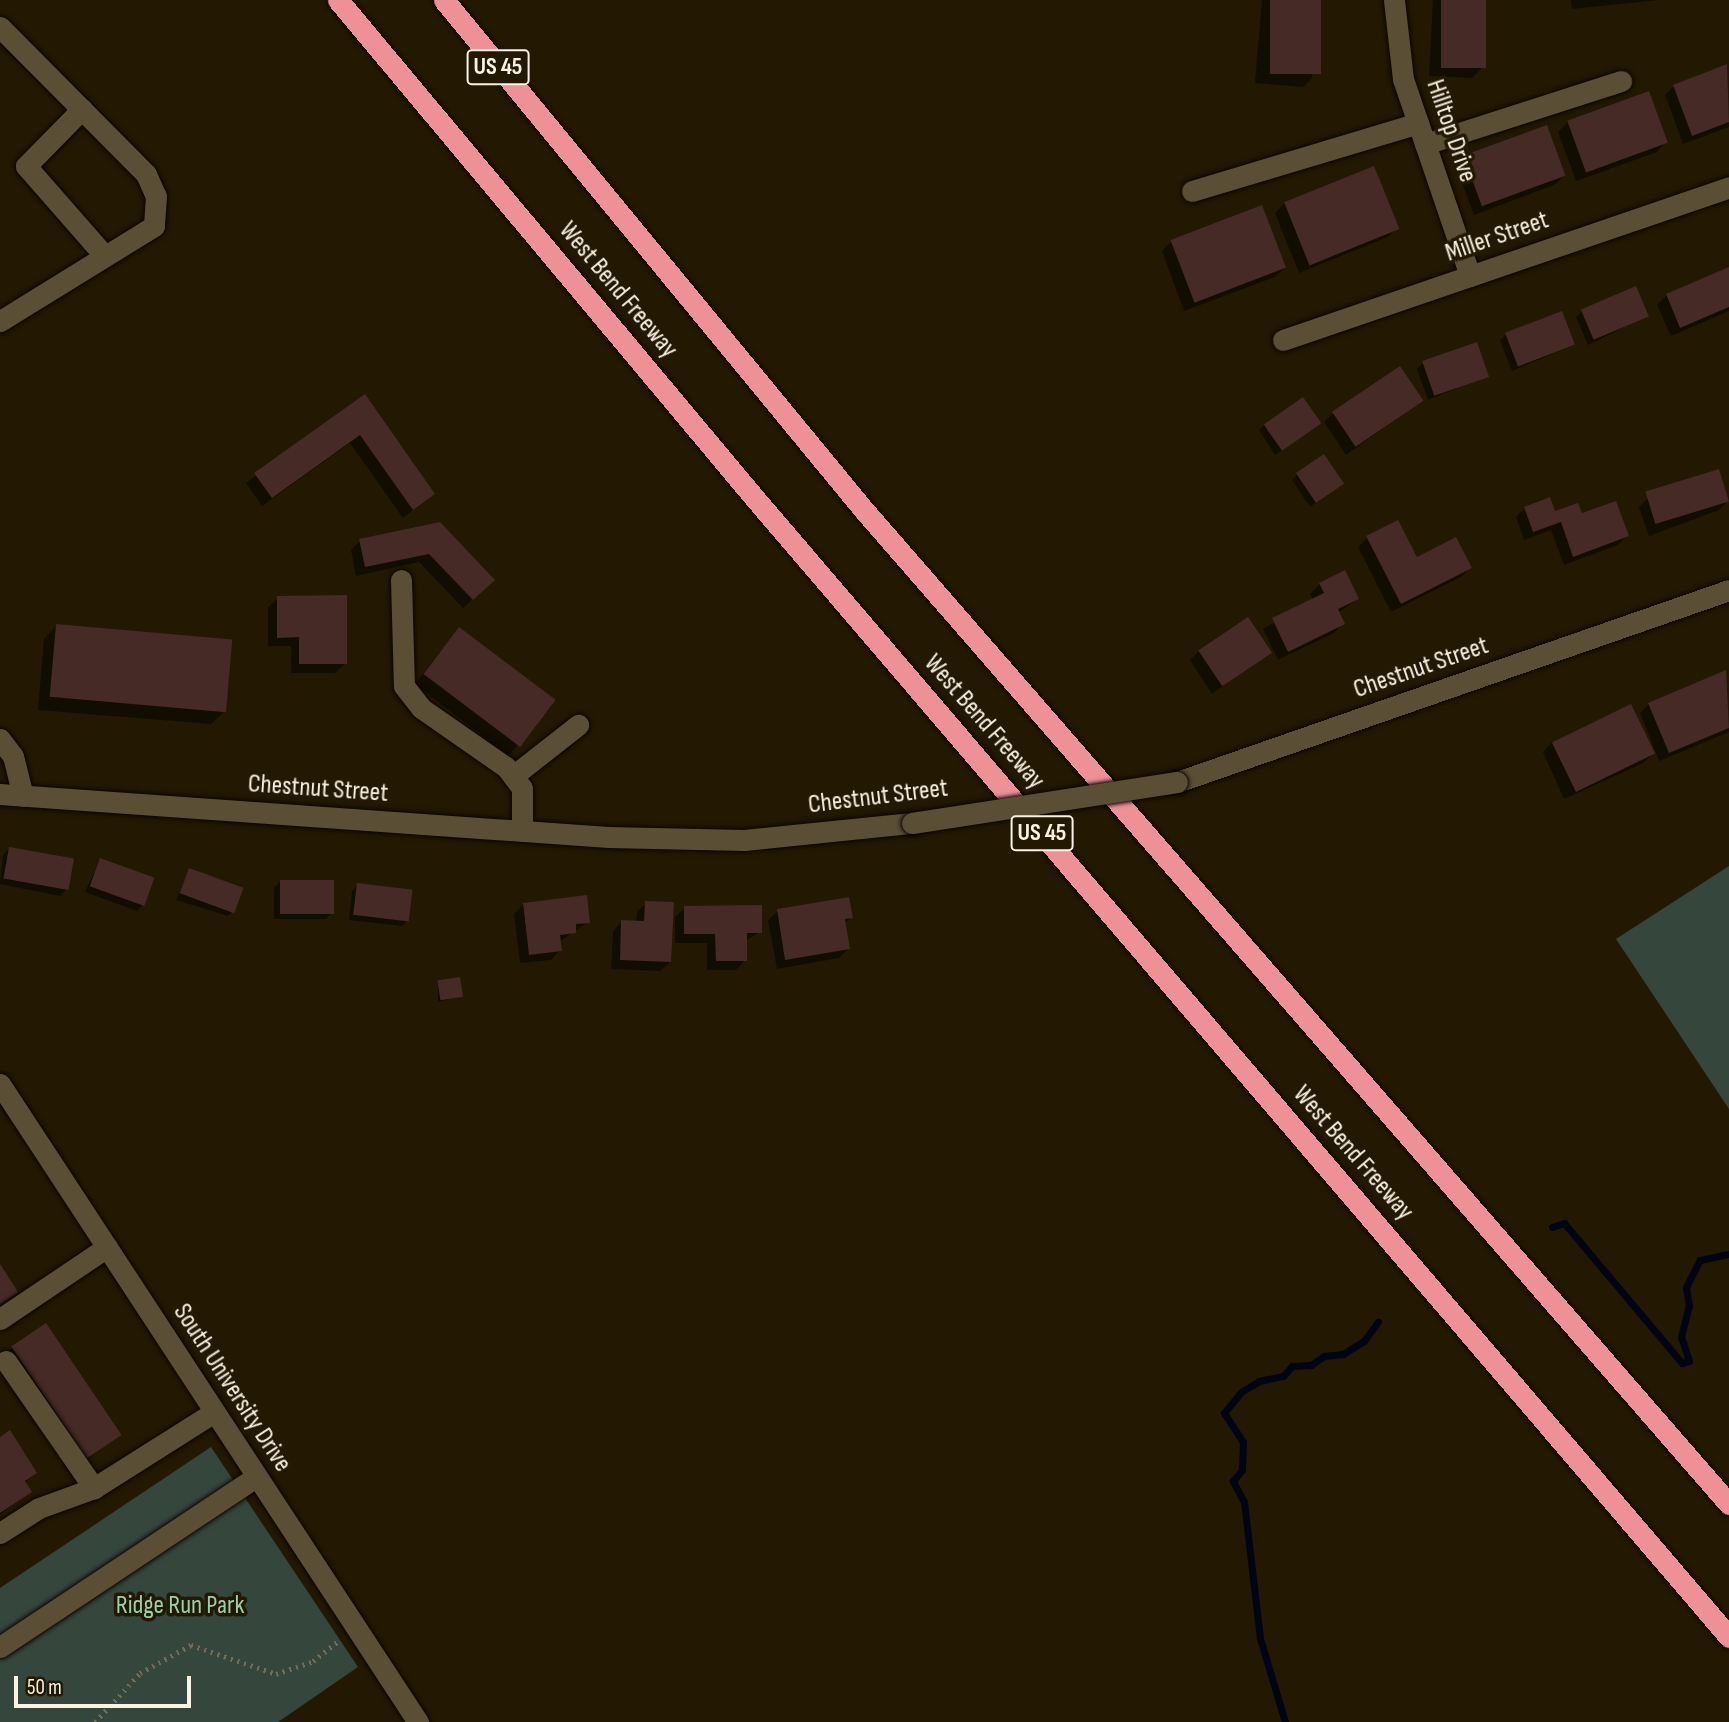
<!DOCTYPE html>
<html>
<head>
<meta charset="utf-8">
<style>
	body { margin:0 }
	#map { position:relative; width:1729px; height:1722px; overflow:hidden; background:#231902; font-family:"Sofia Sans Condensed",sans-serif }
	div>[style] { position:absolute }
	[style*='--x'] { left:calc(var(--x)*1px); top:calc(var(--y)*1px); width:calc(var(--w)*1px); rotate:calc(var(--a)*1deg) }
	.green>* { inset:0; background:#35463c }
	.shadow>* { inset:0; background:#0007 }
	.stream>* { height:7px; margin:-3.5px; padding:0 3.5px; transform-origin:3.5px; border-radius:3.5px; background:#010414 }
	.building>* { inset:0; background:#452a25; transform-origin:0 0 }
	.path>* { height:4.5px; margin-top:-2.25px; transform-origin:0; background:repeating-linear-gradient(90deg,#756c58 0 2px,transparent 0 7px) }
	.roads { filter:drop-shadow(0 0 2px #0c0500) drop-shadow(0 0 2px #0c0500) }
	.minor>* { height:21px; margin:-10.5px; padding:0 10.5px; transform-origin:10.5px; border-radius:10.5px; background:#5a4f34 }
	.highway>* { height:21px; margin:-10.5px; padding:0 10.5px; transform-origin:10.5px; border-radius:10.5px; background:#ed9197 }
	.bridges { filter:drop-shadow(0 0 2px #0c0500) drop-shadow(0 0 2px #0c0500) }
	.minor-bridge>* { height:21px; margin:-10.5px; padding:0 10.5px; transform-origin:10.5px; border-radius:10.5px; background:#5a4f34 }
	span { translate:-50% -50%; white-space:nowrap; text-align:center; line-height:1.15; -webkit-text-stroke:7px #231902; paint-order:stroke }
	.shield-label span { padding:2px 5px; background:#231902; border:2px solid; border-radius:5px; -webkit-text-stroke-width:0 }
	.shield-label { font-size:24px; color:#faf3e4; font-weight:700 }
	.street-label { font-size:26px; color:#faf3e4 }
	.park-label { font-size:26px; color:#9bcfae }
	.scale { position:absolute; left:14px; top:1676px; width:177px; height:32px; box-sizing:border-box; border:4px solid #faf3e4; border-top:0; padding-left:9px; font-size:21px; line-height:24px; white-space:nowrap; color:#faf3e4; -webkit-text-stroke:5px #231902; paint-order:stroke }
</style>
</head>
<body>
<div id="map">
	<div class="green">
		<div style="clip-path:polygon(1729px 866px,1729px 1109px,1616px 939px)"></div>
		<div style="clip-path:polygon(211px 1447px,358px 1667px,278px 1722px,0 1722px,0 1588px)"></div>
	</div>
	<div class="shadow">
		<div style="clip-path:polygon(1262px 0,1319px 0,1312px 78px,1303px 87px,1255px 83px)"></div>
		<div style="clip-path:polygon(1433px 0,1484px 0,1481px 69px,1472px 78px,1429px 76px)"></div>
		<div style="clip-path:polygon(1571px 0,1660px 0,1572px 9px)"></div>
		<div style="clip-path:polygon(1726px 67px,1729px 127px,1683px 144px,1665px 95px,1674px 86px)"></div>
		<div style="clip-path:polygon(1568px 122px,1666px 142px,1657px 152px,1576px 181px,1558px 132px)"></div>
		<div style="clip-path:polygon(1465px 158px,1564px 176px,1554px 185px,1474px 215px,1456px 167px)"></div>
		<div style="clip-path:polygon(1285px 203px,1397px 228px,1388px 237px,1299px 273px,1275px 213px)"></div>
		<div style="clip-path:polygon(1171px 242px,1284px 268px,1275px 277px,1184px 311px,1162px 251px)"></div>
		<div style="clip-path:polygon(1729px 269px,1729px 311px,1671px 336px,1657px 305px,1667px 295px)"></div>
		<div style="clip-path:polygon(1582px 311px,1647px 316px,1588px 345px,1576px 317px)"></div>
		<div style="clip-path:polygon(1506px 334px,1573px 345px,1512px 371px,1500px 340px)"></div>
		<div style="clip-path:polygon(1423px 363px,1487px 376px,1428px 400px,1417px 369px)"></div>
		<div style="clip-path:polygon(365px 397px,433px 494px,403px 518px,350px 443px,262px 506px,246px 483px)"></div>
		<div style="clip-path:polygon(1421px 401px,1346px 455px,1324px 422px,1333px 413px)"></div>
		<div style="clip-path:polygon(1319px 423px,1275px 455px,1259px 430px,1264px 425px)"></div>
		<div style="clip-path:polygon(1297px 474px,1341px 484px,1310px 507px,1292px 480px)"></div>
		<div style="clip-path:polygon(1648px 498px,1729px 500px,1719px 510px,1649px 536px,1639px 507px)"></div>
		<div style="clip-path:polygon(1525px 508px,1581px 515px,1627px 536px,1618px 545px,1564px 565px,1551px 530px,1524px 540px,1516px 517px)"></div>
		<div style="clip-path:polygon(440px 523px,493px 580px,463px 608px,419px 562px,356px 576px,351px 550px,360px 541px)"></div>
		<div style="clip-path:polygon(1367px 538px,1416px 559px,1470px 568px,1461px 577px,1391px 612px,1358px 547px)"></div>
		<div style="clip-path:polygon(1344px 573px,1357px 599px,1338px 613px,1343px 623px,1334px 633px,1278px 660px,1263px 629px,1313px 600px,1310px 594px,1320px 584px)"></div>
		<div style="clip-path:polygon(278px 598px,345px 664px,335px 673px,291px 673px,291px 646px,268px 646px,268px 607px)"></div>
		<div style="clip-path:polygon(56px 626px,224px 712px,211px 724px,38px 710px,44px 639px)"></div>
		<div style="clip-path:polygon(450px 639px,553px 701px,509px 756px,415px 684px)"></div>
		<div style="clip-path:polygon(1199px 651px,1269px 653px,1212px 694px,1190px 660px)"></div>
		<div style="clip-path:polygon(1725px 672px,1729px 732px,1659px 761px,1640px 713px,1649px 704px)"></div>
		<div style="clip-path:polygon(1552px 742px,1653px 754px,1643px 763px,1564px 799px,1543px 752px)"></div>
		<div style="clip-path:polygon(9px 849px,66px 890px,60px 896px,0 884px,3px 855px)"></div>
		<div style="clip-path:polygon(100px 860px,143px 905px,137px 911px,85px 892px)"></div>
		<div style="clip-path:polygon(190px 870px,234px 910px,228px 916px,176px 900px)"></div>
		<div style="clip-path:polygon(280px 882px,332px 913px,326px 919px,274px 919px,274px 888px)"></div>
		<div style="clip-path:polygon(358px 885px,408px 920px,402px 926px,349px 920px,352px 891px)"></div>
		<div style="clip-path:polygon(646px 903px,670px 962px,660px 971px,611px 969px,613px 931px,622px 921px,636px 922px,637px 912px)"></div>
		<div style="clip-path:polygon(524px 904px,588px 922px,559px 942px,560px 950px,551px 960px,520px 963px,514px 914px)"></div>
		<div style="clip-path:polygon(685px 908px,760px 932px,745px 941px,745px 960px,736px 970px,707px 970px,707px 943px,675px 943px,675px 917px)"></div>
		<div style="clip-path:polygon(778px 911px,851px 917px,844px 924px,848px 949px,839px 958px,777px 969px,768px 920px)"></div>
		<div style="clip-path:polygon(438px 982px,461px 996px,438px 1002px)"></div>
		<div style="clip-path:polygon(13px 1348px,120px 1434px,78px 1466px,3px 1357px)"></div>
		<div style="clip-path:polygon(0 1439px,35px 1473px,24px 1484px,29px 1492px,0 1515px)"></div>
	</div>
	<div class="stream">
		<div style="--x:1552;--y:1227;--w:13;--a:-18"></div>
		<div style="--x:1564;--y:1223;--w:183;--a:49.9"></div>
		<div style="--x:1682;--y:1363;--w:7;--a:-16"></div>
		<div style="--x:1689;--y:1361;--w:25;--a:-108"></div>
		<div style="--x:1681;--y:1337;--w:32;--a:-76"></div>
		<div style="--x:1689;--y:1306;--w:19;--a:-99"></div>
		<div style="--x:1686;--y:1287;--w:30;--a:-63"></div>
		<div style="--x:1700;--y:1260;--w:30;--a:-12"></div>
		<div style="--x:1285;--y:1722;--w:88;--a:-106.6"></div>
		<div style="--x:1260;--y:1638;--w:137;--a:-96.7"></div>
		<div style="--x:1244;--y:1502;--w:24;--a:-118"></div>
		<div style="--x:1233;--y:1481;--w:14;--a:-51"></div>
		<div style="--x:1242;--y:1470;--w:28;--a:-88"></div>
		<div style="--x:1243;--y:1442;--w:35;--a:-123"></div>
		<div style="--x:1224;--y:1413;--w:27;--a:-51"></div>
		<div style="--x:1241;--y:1392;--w:21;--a:-31"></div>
		<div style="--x:1259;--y:1381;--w:25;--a:-12"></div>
		<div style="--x:1283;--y:1376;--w:13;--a:-48"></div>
		<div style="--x:1292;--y:1366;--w:19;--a:-3"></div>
		<div style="--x:1311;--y:1365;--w:16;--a:-35"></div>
		<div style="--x:1324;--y:1356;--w:19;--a:-6"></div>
		<div style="--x:1343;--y:1354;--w:25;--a:-32"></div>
		<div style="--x:1364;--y:1341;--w:24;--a:-54"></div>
	</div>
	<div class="building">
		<div style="left:1270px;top:0;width:51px;height:74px"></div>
		<div style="left:1441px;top:0;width:45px;height:68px"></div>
		<div style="clip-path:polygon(1727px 64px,1729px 122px,1692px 136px,1673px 85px)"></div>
		<div style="left:1649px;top:91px;width:55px;height:87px;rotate:70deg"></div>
		<div style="left:1547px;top:125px;width:54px;height:89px;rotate:70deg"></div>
		<div style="left:1374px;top:166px;width:68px;height:97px;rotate:68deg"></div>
		<div style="left:1262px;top:205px;width:67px;height:98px;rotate:69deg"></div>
		<div style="clip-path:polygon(1729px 267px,1729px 307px,1680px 328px,1666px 294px)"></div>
		<div style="left:1636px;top:286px;width:33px;height:60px;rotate:67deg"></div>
		<div style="left:1562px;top:311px;width:36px;height:61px;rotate:69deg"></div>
		<div style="left:1477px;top:342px;width:37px;height:58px;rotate:71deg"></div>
		<div style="left:1400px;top:366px;width:42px;height:82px;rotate:56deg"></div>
		<div style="clip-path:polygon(365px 394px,435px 494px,413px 510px,360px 435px,272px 498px,254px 473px)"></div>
		<div style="left:1303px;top:397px;width:32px;height:48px;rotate:55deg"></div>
		<div style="left:1324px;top:454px;width:36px;height:34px;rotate:56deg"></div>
		<div style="left:1719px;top:469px;width:34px;height:77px;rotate:73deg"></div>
		<div style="clip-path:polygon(1550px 497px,1555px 511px,1578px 503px,1582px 513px,1616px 501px,1629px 536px,1573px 557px,1561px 522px,1533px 532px,1524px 507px)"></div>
		<div style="clip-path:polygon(1398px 520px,1417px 557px,1456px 537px,1472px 568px,1401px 604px,1366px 536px)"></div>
		<div style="clip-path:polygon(440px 522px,495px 580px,473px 600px,429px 554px,365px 567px,359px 539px)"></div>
		<div style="clip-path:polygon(1345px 570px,1359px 599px,1338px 609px,1345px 624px,1288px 652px,1272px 618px,1324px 593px,1319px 583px)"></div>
		<div style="clip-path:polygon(347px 595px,347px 664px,299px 664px,299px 637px,277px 638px,277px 596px)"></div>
		<div style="left:1248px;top:617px;width:43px;height:60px;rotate:56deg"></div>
		<div style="left:56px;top:624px;width:177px;height:73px;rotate:5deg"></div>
		<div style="left:459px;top:627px;width:121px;height:59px;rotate:37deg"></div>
		<div style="clip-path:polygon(1726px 670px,1729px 728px,1669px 753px,1648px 703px)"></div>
		<div style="left:1631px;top:704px;width:55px;height:88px;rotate:64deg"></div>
		<div style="left:9px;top:847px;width:66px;height:32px;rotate:10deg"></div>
		<div style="left:100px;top:858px;width:58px;height:30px;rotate:20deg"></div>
		<div style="left:189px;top:868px;width:58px;height:27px;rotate:20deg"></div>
		<div style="left:280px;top:880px;width:54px;height:34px"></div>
		<div style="left:357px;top:883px;width:56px;height:32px;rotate:7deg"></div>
		<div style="clip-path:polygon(587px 895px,590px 923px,576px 924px,576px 933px,560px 935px,562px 951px,529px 955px,523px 903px)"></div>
		<div style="clip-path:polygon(849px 897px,853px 918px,845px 919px,850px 949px,785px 960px,777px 909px)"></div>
		<div style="clip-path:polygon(645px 901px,674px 902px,671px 962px,620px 960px,621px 920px,644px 921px)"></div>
		<div style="clip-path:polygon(762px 905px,762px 933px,747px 933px,747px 961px,716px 961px,715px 934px,684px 934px,684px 906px)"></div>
		<div style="left:460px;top:977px;width:20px;height:23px;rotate:81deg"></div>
		<div style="clip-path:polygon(0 1264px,18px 1292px,0 1304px)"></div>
		<div style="left:46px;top:1323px;width:135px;height:42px;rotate:56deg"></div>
		<div style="clip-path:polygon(10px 1430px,37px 1473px,25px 1481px,32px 1492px,0 1513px,0 1437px)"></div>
	</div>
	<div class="path">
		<div style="--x:95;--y:1722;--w:67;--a:-47.4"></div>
		<div style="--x:140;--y:1673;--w:58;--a:-28.8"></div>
		<div style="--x:191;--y:1645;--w:90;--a:18.8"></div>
		<div style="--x:276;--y:1674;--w:39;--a:-19"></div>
		<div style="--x:313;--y:1661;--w:33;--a:-38"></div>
	</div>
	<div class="roads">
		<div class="minor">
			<div style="--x:1394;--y:0;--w:80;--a:83.5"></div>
			<div style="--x:1403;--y:79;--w:208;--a:71.2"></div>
			<div style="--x:0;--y:27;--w:207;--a:45.2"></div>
			<div style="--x:146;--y:174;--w:24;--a:66"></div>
			<div style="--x:156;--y:196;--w:30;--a:94"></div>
			<div style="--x:154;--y:226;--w:181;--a:148.3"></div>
			<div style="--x:82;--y:109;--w:80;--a:134.5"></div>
			<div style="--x:26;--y:166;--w:118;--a:48.8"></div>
			<div style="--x:1425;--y:144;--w:206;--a:-17.8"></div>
			<div style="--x:1192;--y:191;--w:236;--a:-16.7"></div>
			<div style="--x:1283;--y:340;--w:472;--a:-18.9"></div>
			<div style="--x:401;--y:580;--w:106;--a:88.4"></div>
			<div style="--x:404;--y:686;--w:28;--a:52"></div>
			<div style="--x:421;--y:708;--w:103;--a:34.8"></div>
			<div style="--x:506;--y:767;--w:26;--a:53"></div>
			<div style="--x:522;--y:788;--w:43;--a:90"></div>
			<div style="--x:0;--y:739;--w:21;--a:53"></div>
			<div style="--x:13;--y:756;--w:41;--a:76"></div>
			<div style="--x:513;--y:776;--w:83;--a:-38.1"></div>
			<div style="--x:1177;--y:782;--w:584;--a:-19.18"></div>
			<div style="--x:0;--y:794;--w:610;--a:4.05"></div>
			<div style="--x:608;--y:837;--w:136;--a:1.3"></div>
			<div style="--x:744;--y:840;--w:169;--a:-5.8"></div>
			<div style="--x:0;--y:1084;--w:763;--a:56.77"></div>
			<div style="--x:0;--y:1319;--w:129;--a:-33.9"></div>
			<div style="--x:6;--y:1361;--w:155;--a:55.3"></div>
			<div style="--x:0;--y:1533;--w:46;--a:-32.7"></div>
			<div style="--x:39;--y:1508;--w:59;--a:-20"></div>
			<div style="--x:94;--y:1488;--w:142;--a:-32.3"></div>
			<div style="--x:0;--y:1647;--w:307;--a:-33.6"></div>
		</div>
		<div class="highway">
			<div style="--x:338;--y:0;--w:645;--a:50.09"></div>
			<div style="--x:752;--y:495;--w:1503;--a:49.45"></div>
			<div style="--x:444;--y:0;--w:659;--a:50.54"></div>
			<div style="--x:863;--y:509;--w:1319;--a:48.97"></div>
		</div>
	</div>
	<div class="bridges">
		<div class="minor-bridge">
			<div style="--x:912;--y:823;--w:268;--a:-8.8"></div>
		</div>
	</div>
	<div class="shield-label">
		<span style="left:498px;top:67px">US 45</span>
		<span style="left:1042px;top:833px">US 45</span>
	</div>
	<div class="street-label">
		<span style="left:1451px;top:131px;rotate:71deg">Hilltop Drive</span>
		<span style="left:1497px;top:237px;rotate:-19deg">Miller Street</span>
		<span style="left:618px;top:290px;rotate:50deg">West Bend Freeway</span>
		<span style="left:1421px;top:668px;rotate:-19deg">Chestnut Street</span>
		<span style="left:984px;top:722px;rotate:49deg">West Bend Freeway</span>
		<span style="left:318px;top:789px;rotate:4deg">Chestnut Street</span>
		<span style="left:878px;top:797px;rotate:-7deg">Chestnut Street</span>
		<span style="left:1353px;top:1153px;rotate:49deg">West Bend Freeway</span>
		<span style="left:232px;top:1388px;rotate:57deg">South University Drive</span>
	</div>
	<div class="park-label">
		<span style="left:180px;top:1606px">Ridge Run Park</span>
	</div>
	<div class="scale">50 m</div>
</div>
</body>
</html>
